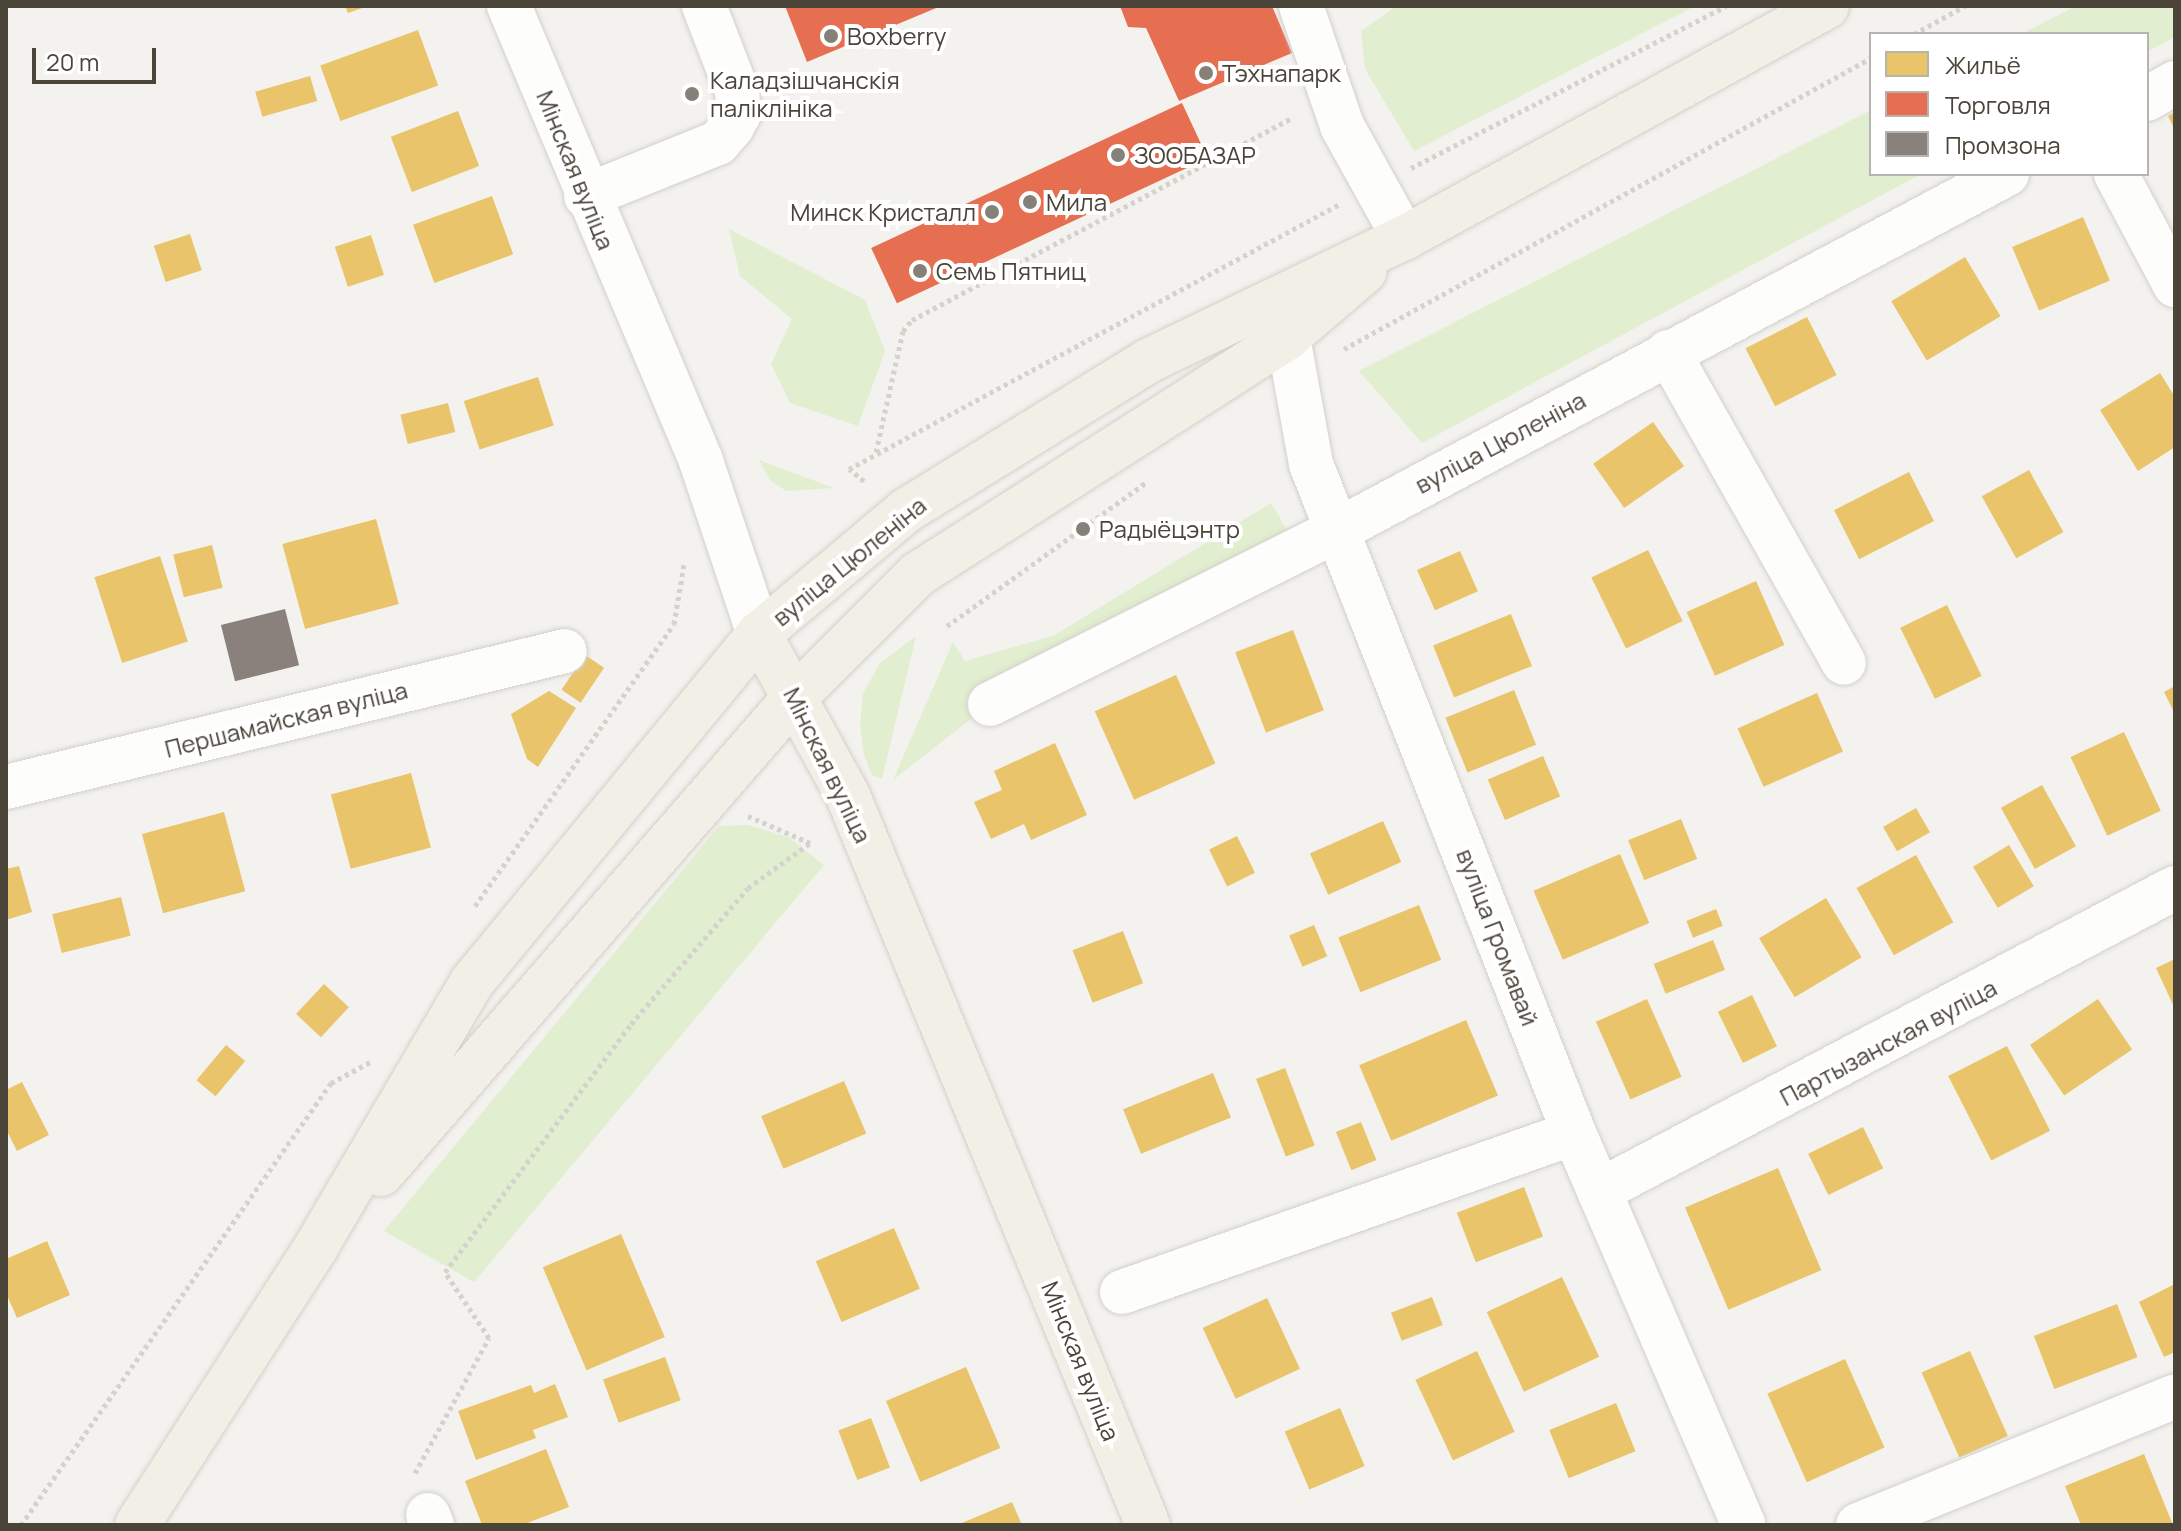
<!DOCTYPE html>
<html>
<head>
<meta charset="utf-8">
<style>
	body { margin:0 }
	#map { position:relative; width:2181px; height:1531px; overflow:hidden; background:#f4f2ee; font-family:Manrope,sans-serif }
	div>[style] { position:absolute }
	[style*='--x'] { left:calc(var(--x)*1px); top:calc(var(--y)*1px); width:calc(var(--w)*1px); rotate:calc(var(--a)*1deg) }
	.green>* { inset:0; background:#e1eecf }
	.homes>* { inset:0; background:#e9c46a; transform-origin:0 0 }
	.shops>* { inset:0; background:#e76f51; transform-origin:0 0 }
	.industry>* { inset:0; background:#8a817c; transform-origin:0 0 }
	.path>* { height:5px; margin-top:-2.5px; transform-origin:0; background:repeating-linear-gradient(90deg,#d3d2cc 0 4px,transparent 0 8px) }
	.roads { filter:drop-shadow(0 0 2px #d2d0cb) drop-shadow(0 0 2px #d2d0cb) }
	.minor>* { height:44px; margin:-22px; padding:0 22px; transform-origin:22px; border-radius:22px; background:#fdfdfc }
	.major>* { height:44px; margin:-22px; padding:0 22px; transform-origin:22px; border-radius:22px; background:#f2efe6 }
	.dots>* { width:22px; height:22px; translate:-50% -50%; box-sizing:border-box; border:4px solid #fff; border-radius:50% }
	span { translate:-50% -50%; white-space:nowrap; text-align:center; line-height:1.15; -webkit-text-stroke:8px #fff; paint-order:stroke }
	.poi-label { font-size:24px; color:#4b4439 }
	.left { translate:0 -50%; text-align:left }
	.right { translate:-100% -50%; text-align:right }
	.street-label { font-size:24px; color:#4b4439 }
	.frame { position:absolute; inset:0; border:8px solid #4b4439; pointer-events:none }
	.legend { position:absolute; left:1869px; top:32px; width:280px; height:144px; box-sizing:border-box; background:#fff; border:2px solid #b7b4b0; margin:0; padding:10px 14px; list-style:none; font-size:24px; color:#4b4439 }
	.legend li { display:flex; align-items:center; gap:16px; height:40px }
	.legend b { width:40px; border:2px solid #b7b4b0 }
	.scale { position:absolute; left:32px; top:48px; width:124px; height:36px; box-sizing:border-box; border:4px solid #4b4439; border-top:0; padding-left:10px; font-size:24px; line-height:28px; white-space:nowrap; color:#4b4439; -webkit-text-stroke:6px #fff; paint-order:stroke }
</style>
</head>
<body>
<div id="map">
	<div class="green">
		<div style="clip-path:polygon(1397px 6px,1695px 6px,1414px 151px,1365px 69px,1361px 31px)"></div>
		<div style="clip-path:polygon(2076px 6px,2175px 6px,2175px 37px,2147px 52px,2147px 34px,2021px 34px)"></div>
		<div style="clip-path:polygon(1871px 110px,1871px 174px,1921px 174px,1422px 443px,1359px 371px)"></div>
		<div style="clip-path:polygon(729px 229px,865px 300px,885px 351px,858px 426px,790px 403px,771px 364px,792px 319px,740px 276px)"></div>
		<div style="clip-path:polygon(759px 460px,834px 488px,786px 491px,770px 480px)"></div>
		<div style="clip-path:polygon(1271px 503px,1297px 547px,990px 704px,893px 780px,953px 642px,965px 661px,1053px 636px)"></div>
		<div style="clip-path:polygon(916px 636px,882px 779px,872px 775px,864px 755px,860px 726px,863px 694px,879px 664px)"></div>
		<div style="clip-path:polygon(748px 825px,788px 837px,824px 865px,474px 1282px,384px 1231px,719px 826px)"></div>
	</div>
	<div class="homes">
		<div style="clip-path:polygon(345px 6px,368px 6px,348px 13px)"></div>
		<div style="left:418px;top:30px;width:59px;height:104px;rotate:70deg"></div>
		<div style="left:310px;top:76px;width:26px;height:57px;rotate:74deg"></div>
		<div style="left:458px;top:111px;width:59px;height:72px;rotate:69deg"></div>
		<div style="clip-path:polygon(2175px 112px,2175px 130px,2168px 116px)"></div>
		<div style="left:492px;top:196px;width:62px;height:84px;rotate:70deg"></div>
		<div style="left:2083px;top:217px;width:69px;height:77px;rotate:67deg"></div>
		<div style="left:190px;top:234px;width:38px;height:38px;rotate:72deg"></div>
		<div style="left:371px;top:235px;width:42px;height:38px;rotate:72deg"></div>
		<div style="left:1965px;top:257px;width:69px;height:86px;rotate:59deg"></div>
		<div style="left:1807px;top:317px;width:65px;height:69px;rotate:63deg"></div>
		<div style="clip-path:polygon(2160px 373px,2175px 397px,2175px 447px,2138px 471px,2100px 410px)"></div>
		<div style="left:538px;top:377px;width:51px;height:78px;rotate:72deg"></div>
		<div style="left:448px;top:403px;width:30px;height:49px;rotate:76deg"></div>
		<div style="left:1653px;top:422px;width:54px;height:73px;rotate:55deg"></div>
		<div style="left:2029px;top:470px;width:71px;height:54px;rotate:61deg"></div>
		<div style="left:1909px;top:472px;width:55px;height:84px;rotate:63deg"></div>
		<div style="left:376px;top:519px;width:88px;height:97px;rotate:75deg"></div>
		<div style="left:212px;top:545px;width:44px;height:40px;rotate:76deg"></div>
		<div style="left:1648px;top:550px;width:79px;height:63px;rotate:64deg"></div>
		<div style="left:1460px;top:551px;width:44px;height:47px;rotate:66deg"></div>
		<div style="left:160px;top:556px;width:90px;height:69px;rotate:72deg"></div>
		<div style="left:1756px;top:581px;width:70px;height:76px;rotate:66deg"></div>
		<div style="left:1947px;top:605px;width:79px;height:52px;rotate:64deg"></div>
		<div style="left:1511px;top:614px;width:56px;height:84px;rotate:68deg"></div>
		<div style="left:1293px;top:630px;width:86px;height:62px;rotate:69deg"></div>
		<div style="left:585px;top:655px;width:23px;height:42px;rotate:34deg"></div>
		<div style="left:1176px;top:675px;width:97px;height:89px;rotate:66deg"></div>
		<div style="clip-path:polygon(2175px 686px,2175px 714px,2164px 692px)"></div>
		<div style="left:1514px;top:690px;width:59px;height:74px;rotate:68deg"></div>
		<div style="clip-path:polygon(549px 691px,576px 708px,538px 767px,527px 759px,511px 714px)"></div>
		<div style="left:1817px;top:693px;width:64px;height:87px;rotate:66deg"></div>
		<div style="left:2124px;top:732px;width:87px;height:59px;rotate:65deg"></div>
		<div style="clip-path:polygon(1055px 743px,1087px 815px,1031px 840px,1024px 824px,991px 839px,974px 802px,1002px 790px,994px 771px)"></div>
		<div style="left:1543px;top:756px;width:44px;height:60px;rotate:67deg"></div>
		<div style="left:411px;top:773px;width:77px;height:83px;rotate:75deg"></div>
		<div style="left:2042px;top:785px;width:70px;height:47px;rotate:61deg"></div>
		<div style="left:1916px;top:808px;width:28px;height:38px;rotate:60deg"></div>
		<div style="left:224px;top:812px;width:82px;height:85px;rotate:75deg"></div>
		<div style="left:1681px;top:819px;width:43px;height:57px;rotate:68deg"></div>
		<div style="left:1383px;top:821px;width:45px;height:80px;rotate:66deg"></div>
		<div style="left:1237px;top:836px;width:41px;height:31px;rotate:64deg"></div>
		<div style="left:2009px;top:845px;width:48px;height:42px;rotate:59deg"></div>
		<div style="left:1620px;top:854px;width:75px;height:94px;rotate:67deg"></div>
		<div style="left:1916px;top:855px;width:77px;height:68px;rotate:61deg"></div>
		<div style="clip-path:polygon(19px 866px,32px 912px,6px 920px,6px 869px)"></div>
		<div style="left:121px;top:897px;width:40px;height:71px;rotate:76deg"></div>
		<div style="left:1826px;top:898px;width:69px;height:78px;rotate:59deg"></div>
		<div style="left:1419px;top:905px;width:59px;height:87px;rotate:68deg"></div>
		<div style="left:1716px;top:909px;width:18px;height:32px;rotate:68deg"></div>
		<div style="left:1314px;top:925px;width:34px;height:27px;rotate:67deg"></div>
		<div style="left:1123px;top:931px;width:56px;height:54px;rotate:69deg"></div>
		<div style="left:1713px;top:940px;width:32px;height:64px;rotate:68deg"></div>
		<div style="clip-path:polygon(2175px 959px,2175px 1009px,2156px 968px)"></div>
		<div style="left:324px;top:984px;width:34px;height:41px;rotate:43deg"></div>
		<div style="left:1752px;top:995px;width:57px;height:38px;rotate:64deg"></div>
		<div style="left:1647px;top:999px;width:85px;height:56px;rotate:66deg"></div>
		<div style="left:2098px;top:999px;width:61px;height:82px;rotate:56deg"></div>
		<div style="left:1466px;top:1020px;width:82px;height:116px;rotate:67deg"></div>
		<div style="left:226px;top:1045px;width:25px;height:46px;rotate:40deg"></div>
		<div style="left:2007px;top:1046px;width:95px;height:66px;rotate:63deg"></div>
		<div style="left:1285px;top:1068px;width:83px;height:31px;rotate:69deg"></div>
		<div style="left:1213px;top:1073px;width:48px;height:97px;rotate:68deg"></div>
		<div style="left:844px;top:1081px;width:57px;height:90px;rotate:67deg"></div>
		<div style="clip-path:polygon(22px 1082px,49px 1135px,17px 1151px,6px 1129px,6px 1090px)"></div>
		<div style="left:1361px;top:1122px;width:41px;height:27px;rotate:68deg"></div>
		<div style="left:1863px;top:1127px;width:46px;height:61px;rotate:64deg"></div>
		<div style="left:1778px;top:1168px;width:111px;height:101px;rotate:67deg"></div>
		<div style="left:1524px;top:1187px;width:53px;height:72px;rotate:69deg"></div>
		<div style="left:894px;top:1228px;width:66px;height:85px;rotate:67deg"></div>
		<div style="left:621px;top:1234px;width:112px;height:85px;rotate:67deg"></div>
		<div style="clip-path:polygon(47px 1241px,70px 1295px,17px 1318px,6px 1293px,6px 1259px)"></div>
		<div style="left:1562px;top:1277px;width:88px;height:83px;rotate:65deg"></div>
		<div style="clip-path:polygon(2175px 1284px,2175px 1352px,2164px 1357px,2139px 1302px)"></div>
		<div style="left:1432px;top:1297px;width:30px;height:44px;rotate:69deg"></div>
		<div style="left:1267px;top:1298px;width:78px;height:71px;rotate:65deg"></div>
		<div style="left:2117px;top:1304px;width:57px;height:89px;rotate:69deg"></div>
		<div style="left:1477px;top:1351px;width:89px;height:68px;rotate:65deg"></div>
		<div style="left:1970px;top:1351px;width:93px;height:53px;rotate:66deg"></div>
		<div style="left:665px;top:1357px;width:46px;height:66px;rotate:70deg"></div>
		<div style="left:1845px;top:1359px;width:97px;height:85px;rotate:66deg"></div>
		<div style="left:966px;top:1367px;width:88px;height:87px;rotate:67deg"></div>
		<div style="clip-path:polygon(555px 1384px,568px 1417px,533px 1430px,536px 1438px,476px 1460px,458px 1411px,531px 1385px,534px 1393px)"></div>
		<div style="left:1616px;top:1403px;width:52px;height:72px;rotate:68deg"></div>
		<div style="left:1340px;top:1408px;width:63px;height:60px;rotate:67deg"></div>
		<div style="left:871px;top:1418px;width:53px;height:35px;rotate:69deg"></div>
		<div style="clip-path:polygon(546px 1449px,569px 1507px,522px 1525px,482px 1525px,465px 1481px)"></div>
		<div style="clip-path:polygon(2144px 1454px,2173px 1525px,2081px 1525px,2065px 1486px)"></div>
		<div style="clip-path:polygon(1012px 1502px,1022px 1525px,957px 1525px)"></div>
	</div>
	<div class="shops">
		<div style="clip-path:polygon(785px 6px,941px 6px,807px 62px)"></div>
		<div style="clip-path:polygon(1120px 6px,1272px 6px,1292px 53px,1179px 101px,1146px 28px,1128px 27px)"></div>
		<div style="left:1182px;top:103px;width:61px;height:343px;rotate:65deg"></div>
	</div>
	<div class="industry">
		<div style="left:285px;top:609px;width:58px;height:66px;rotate:76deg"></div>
	</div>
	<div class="path">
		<div style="--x:1914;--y:34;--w:58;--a:-28.8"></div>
		<div style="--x:1411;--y:168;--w:354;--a:-27.2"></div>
		<div style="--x:1344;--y:349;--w:602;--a:-28.91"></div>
		<div style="--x:876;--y:452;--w:124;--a:-77.4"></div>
		<div style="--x:903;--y:331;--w:14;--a:-51"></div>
		<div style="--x:912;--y:320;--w:432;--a:-28"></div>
		<div style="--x:864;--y:481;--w:19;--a:-141"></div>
		<div style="--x:849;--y:469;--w:556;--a:-28.36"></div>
		<div style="--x:947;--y:626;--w:246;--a:-35.8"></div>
		<div style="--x:748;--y:816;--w:68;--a:23.5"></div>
		<div style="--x:475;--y:906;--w:345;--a:-54.8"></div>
		<div style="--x:674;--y:624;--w:61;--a:-80.5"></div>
		<div style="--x:415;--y:1473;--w:154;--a:-61.3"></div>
		<div style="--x:489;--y:1338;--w:79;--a:-123.7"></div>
		<div style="--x:445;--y:1272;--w:310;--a:-53.1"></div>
		<div style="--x:631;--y:1024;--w:179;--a:-49.3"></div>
		<div style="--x:748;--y:888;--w:77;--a:-36"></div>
		<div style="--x:21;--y:1525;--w:540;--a:-54.96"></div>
		<div style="--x:331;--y:1083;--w:47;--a:-28.2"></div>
	</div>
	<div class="roads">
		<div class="minor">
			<div style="--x:509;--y:6;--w:494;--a:67.1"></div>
			<div style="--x:701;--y:461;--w:182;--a:71.5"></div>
			<div style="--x:1301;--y:6;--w:127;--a:71.1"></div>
			<div style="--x:1342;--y:126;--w:128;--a:61"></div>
			<div style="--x:2147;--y:99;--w:32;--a:-30"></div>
			<div style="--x:2116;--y:174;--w:126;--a:62"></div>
			<div style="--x:586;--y:196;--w:142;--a:-21.9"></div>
			<div style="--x:718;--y:143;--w:21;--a:-49"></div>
			<div style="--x:732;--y:127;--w:15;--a:-62"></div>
			<div style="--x:739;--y:114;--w:23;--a:-95"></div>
			<div style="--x:737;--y:91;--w:91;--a:-111.2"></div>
			<div style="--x:1288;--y:337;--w:129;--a:79.7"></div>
			<div style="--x:1311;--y:464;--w:719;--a:68.54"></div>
			<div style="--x:1574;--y:1133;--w:427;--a:66.6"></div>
			<div style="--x:1668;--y:352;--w:357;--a:60.5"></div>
			<div style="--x:990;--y:704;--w:389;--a:-26.6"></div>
			<div style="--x:1338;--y:530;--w:758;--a:-28.02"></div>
			<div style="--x:6;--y:787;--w:575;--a:-13.67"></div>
			<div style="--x:1599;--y:1191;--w:651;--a:-27.75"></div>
			<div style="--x:1122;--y:1292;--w:479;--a:-19.4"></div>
			<div style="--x:428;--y:1515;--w:11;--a:68"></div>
			<div style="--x:1858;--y:1525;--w:342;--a:-22.1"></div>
		</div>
		<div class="major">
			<div style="--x:759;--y:634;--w:185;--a:61.2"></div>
			<div style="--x:848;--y:796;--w:788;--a:67.63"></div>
			<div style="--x:381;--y:1174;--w:633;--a:-49.04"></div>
			<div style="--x:796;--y:696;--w:173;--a:-45"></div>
			<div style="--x:918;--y:574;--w:439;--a:-32.6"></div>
			<div style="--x:1288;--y:337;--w:101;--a:-40.6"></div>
			<div style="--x:137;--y:1525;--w:331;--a:-57.2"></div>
			<div style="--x:316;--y:1247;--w:308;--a:-59.5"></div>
			<div style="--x:472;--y:982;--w:451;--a:-50.5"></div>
			<div style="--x:759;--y:634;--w:193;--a:-40"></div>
			<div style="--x:907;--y:510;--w:283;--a:-31.7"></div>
			<div style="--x:1148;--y:361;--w:284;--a:-25.7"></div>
			<div style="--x:1404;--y:238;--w:482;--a:-28.7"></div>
		</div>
	</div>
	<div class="dots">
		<div style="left:831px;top:36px;background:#868178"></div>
		<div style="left:1206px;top:73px;background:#868178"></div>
		<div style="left:692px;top:94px;background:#868178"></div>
		<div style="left:1118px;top:155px;background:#868178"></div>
		<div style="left:1030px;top:202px;background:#868178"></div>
		<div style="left:992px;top:212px;background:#868178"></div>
		<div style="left:920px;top:271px;background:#868178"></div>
		<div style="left:1083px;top:529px;background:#868178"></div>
	</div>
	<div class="poi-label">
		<span class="left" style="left:847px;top:36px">Boxberry</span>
		<span class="left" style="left:1222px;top:73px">Тэхнапарк</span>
		<span class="left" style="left:710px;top:94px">Каладзішчанскія<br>паліклініка</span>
		<span class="left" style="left:1134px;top:155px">ЗООБАЗАР</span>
		<span class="left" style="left:1046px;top:202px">Мила</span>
		<span class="right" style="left:976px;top:212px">Минск Кристалл</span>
		<span class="left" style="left:936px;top:271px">Семь Пятниц</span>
		<span class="left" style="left:1099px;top:529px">Радыёцэнтр</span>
	</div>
	<div class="street-label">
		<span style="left:576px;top:170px;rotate:68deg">Мінская вуліца</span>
		<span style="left:1500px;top:442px;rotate:-28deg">вуліца Цюленіна</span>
		<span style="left:849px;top:561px;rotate:-39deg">вуліца Цюленіна</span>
		<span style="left:286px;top:719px;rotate:-14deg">Першамайская вуліца</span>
		<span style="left:828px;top:765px;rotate:64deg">Мінская вуліца</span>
		<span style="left:1498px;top:937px;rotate:69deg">вуліца Громавай</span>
		<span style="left:1888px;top:1042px;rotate:-28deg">Партызанская вуліца</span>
		<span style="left:1081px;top:1361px;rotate:68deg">Мінская вуліца</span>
	</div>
	<div class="frame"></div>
	<ul class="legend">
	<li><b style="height:22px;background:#e9c46a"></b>Жильё</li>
	<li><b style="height:22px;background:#e76f51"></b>Торговля</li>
	<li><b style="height:22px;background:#8a817c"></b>Промзона</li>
	</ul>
	<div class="scale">20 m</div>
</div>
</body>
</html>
